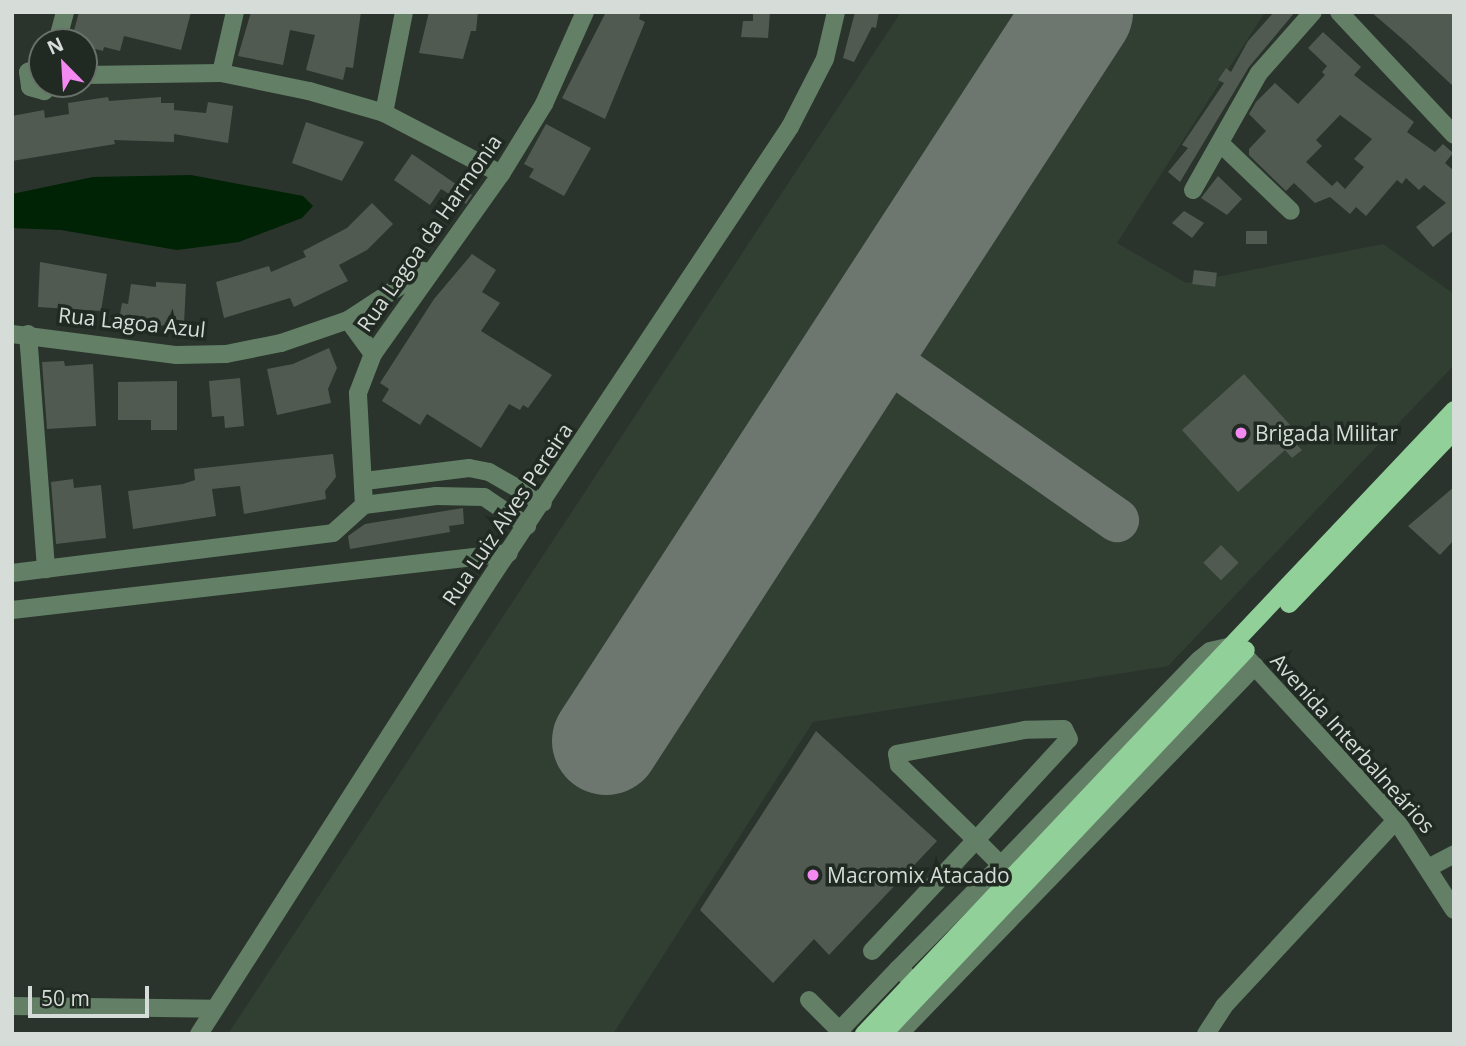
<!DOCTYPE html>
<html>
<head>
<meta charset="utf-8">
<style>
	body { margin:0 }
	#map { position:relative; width:1466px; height:1046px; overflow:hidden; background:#2a342c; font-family:"Open Sans",sans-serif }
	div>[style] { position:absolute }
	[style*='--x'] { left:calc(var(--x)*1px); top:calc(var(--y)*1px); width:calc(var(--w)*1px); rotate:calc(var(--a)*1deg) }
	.built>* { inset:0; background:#303f32 }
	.water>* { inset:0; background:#002205 }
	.taxiway>* { height:44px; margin:-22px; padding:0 22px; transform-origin:22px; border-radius:22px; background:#6e7670 }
	.runway>* { height:108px; margin:-54px; padding:0 54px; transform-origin:54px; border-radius:54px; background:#6e7670 }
	.building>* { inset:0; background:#505a51; transform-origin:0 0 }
	.minor>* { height:18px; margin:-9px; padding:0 9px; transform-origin:9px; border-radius:9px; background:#638067 }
	.major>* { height:18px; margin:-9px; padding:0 9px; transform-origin:9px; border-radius:9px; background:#92d09a }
	.dots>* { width:19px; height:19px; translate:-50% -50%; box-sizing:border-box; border:4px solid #212a22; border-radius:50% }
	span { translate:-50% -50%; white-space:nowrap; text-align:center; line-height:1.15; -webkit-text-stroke:7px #212a22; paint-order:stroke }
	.street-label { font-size:21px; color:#d6dcd7 }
	.poi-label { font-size:21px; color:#d6dcd7 }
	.left { translate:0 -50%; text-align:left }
	.frame { position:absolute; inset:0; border:14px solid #d6dcd7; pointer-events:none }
	.north { position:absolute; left:28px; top:28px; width:70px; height:70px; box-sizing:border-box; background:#212a22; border:2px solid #69716a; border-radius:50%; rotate:336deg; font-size:19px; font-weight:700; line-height:28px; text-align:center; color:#d6dcd7 }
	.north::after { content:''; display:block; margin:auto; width:24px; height:32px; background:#f489f1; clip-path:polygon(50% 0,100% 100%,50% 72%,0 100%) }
	.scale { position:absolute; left:28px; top:986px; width:121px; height:32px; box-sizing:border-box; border:4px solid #d6dcd7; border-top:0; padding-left:9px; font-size:21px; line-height:24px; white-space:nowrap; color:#d6dcd7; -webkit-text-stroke:5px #212a22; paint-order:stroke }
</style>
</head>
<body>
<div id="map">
	<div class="built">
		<div style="clip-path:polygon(901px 12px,1265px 12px,1117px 243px,1186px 283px,1383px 244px,1454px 294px,1454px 365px,1168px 666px,813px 722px,613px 1034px,228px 1034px)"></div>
	</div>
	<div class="water">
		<div style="clip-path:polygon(191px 175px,303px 196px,313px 206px,302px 218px,239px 242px,177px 250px,61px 230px,12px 228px,12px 194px,93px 177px)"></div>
	</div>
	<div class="taxiway">
		<div style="--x:864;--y:343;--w:309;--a:35"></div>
	</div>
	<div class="runway">
		<div style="--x:606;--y:741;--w:869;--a:-57.02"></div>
	</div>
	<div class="building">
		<div style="clip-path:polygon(79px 12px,191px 12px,181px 50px,124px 36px,120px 51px,104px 47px,103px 51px,84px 46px,84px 42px,71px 42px)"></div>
		<div style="clip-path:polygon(251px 12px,361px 12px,353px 68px,346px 67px,343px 80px,306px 70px,315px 35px,290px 30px,283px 65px,238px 56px)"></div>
		<div style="clip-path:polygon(429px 12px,478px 12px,476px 31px,471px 31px,463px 59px,419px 53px)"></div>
		<div style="clip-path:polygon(606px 12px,641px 12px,639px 19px,645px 22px,605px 119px,562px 98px)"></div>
		<div style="clip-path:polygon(753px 12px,770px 12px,768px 38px,741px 37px,743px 21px,753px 21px)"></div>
		<div style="clip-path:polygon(855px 12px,879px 12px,876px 28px,872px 27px,854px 62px,843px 58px)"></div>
		<div style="clip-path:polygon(1274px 12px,1295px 12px,1249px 67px,1180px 182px,1168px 172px,1188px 148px,1182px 145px,1224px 83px,1218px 80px,1226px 68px,1231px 72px,1248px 41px)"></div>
		<div style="clip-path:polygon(1371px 12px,1454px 12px,1454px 87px,1406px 42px)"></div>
		<div style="clip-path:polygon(evenodd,1323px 32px,1361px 67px,1354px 75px,1414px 122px,1407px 132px,1435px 152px,1443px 144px,1453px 153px,1445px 163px,1454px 171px,1454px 230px,1433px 247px,1416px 227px,1446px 203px,1424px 185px,1419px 190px,1406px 178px,1402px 184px,1397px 180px,1366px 216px,1356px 207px,1350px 214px,1330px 197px,1315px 203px,1294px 183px,1286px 191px,1249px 155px,1249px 149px,1266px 131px,1249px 114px,1256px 102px,1275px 83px,1298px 104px,1325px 75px,1322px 72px,1327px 66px,1308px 48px,1323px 32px,1340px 115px,1372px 139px,1354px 159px,1364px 167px,1345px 189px,1337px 181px,1332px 186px,1306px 162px,1322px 146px,1316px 140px,1340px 115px)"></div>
		<div style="clip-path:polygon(108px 97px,109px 101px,161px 97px,161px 103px,174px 103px,174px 110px,206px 113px,208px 102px,233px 106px,228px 143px,174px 134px,174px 142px,114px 140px,115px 144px,12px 161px,12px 116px,44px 110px,45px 118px,69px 114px,68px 103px)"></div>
		<div style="clip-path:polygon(306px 122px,364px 142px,342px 181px,292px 163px)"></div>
		<div style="clip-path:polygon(546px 124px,591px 148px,564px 196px,529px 177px,534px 169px,524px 164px)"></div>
		<div style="clip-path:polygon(412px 154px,472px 195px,466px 204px,441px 189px,430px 205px,394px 180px)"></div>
		<div style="clip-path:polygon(1218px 176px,1242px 199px,1227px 215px,1201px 198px)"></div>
		<div style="clip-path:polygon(372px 203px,393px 224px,367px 250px,339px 265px,348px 281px,294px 307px,290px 298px,224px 318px,216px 282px,269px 266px,271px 272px,306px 257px,303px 251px,347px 228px)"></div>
		<div style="clip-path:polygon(1184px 211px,1204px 223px,1192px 238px,1172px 223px)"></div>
		<div style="left:1246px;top:231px;width:21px;height:13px"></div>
		<div style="clip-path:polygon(472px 254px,496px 270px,482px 292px,500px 303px,481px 331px,552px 375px,528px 408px,523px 405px,520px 410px,509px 404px,481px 448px,427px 414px,420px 425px,382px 401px,389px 389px,380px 383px,434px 299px)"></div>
		<div style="clip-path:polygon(40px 262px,107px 274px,101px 311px,38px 307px)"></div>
		<div style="left:1194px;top:270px;width:23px;height:14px;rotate:7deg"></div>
		<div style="clip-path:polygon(156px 282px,186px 284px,184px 324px,154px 326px,119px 320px,122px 303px,128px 304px,131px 284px,156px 287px)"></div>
		<div style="clip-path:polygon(329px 348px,337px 368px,328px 389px,331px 403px,277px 415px,267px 369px,293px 364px)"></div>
		<div style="clip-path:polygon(64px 361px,65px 366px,93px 364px,96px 426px,47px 429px,42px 362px)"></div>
		<div style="clip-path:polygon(1244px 374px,1300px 436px,1294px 442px,1302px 450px,1292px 458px,1285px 450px,1238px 492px,1182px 430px)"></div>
		<div style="clip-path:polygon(240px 378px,244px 426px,225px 428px,224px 416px,212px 417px,209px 381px)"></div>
		<div style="clip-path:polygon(177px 381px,177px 430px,151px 430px,151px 420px,118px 420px,118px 382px)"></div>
		<div style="clip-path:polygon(333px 454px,336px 477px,325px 491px,326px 499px,244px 514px,240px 486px,212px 489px,216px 516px,133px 529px,128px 491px,183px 484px,195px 480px,194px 469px)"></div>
		<div style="clip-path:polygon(73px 479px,74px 488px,101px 485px,106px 538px,56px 544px,51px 482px)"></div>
		<div style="clip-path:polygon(1454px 487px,1454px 540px,1440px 555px,1408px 526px)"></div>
		<div style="clip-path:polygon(463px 508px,464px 524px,449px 526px,450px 532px,350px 549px,348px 536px,365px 524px)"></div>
		<div style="left:1221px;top:545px;width:25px;height:25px;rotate:45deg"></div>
		<div style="clip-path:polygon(816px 731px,937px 841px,829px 955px,814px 939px,773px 983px,700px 910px)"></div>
	</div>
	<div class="minor">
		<div style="--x:1339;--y:12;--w:168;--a:46.9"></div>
		<div style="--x:57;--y:42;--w:31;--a:-75"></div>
		<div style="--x:42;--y:66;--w:15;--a:157"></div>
		<div style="--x:28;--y:72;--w:15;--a:82"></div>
		<div style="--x:30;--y:87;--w:15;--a:16"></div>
		<div style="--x:44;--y:91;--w:11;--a:-41"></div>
		<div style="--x:221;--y:73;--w:63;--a:-77.1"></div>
		<div style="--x:84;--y:75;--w:137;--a:-0.8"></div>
		<div style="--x:221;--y:73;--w:90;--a:11.6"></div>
		<div style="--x:309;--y:91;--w:78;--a:16.3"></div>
		<div style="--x:384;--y:113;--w:132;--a:27.5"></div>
		<div style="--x:384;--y:113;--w:103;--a:-78.8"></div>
		<div style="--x:1220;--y:143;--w:98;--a:43.8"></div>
		<div style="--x:1193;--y:190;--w:134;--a:-60.6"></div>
		<div style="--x:1259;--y:73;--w:81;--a:-48.5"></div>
		<div style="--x:348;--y:320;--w:42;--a:53.7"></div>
		<div style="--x:12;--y:334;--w:166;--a:7.3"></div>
		<div style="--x:177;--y:355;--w:49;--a:-1.2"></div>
		<div style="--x:226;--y:354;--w:56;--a:-11.3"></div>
		<div style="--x:281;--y:343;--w:71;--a:-18.9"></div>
		<div style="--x:348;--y:320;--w:90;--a:-33.2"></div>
		<div style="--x:28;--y:334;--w:236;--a:85.6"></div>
		<div style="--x:365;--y:481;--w:105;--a:-7.1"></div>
		<div style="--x:469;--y:468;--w:20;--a:11"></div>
		<div style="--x:489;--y:472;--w:62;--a:29.9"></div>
		<div style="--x:364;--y:505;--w:73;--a:-7.1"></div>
		<div style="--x:436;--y:496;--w:48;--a:1.2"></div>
		<div style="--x:484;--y:497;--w:52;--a:34"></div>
		<div style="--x:12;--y:573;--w:323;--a:-7.1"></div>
		<div style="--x:333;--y:533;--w:42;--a:-42.1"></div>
		<div style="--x:364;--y:505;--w:112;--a:-93.1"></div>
		<div style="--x:358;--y:393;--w:42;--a:-69"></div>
		<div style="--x:373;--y:354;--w:221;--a:-54.6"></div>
		<div style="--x:501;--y:174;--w:82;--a:-58.4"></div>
		<div style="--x:544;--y:104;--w:101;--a:-66"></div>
		<div style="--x:12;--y:610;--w:500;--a:-6.54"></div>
		<div style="--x:1001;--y:865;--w:285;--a:-46"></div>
		<div style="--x:1199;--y:660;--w:14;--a:-39"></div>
		<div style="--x:1210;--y:651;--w:26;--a:-13"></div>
		<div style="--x:1235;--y:645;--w:238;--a:47.4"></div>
		<div style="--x:1396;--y:820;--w:107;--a:57.2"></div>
		<div style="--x:1430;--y:867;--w:27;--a:-28"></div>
		<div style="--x:872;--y:951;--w:152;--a:-46.9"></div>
		<div style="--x:976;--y:840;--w:137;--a:-47.4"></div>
		<div style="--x:1069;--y:739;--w:11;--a:-117"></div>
		<div style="--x:1064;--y:729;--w:39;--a:179"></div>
		<div style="--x:1025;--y:730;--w:130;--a:169.4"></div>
		<div style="--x:897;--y:754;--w:11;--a:80"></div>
		<div style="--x:899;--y:765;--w:107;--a:44.2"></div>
		<div style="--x:976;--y:840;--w:35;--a:45"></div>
		<div style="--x:1001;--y:865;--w:146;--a:134.7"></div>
		<div style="--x:809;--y:1000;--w:48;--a:45"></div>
		<div style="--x:12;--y:1006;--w:203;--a:0.8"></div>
		<div style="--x:839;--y:1031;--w:86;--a:-46.4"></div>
		<div style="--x:898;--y:969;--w:10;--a:37"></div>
		<div style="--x:199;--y:1034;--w:533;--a:-57.41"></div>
		<div style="--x:486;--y:585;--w:550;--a:-56.43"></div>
		<div style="--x:790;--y:127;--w:76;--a:-62.8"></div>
		<div style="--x:825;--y:59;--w:48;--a:-76.8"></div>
		<div style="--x:899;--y:1034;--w:512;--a:-45.95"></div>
		<div style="--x:1206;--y:1034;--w:33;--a:-57"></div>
		<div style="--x:1224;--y:1006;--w:253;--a:-47.2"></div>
	</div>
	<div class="major">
		<div style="--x:1289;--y:604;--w:239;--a:-46.4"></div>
		<div style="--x:864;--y:1034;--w:859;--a:-46.6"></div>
		<div style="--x:883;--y:1034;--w:528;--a:-46.61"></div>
	</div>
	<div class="dots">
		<div style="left:1241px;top:433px;background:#f489f1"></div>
		<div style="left:813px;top:875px;background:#f489f1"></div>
	</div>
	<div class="street-label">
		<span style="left:429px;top:233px;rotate:-55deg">Rua Lagoa da Harmonia</span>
		<span style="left:132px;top:322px;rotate:6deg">Rua Lagoa Azul</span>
		<span style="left:507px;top:514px;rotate:-56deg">Rua Luiz Alves Pereira</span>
		<span style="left:1353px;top:743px;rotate:48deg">Avenida Interbalneários</span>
	</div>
	<div class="poi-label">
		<span class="left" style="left:1255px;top:433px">Brigada Militar</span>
		<span class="left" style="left:827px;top:875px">Macromix Atacado</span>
	</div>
	<div class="frame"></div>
	<div class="north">N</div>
	<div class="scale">50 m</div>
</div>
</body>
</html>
